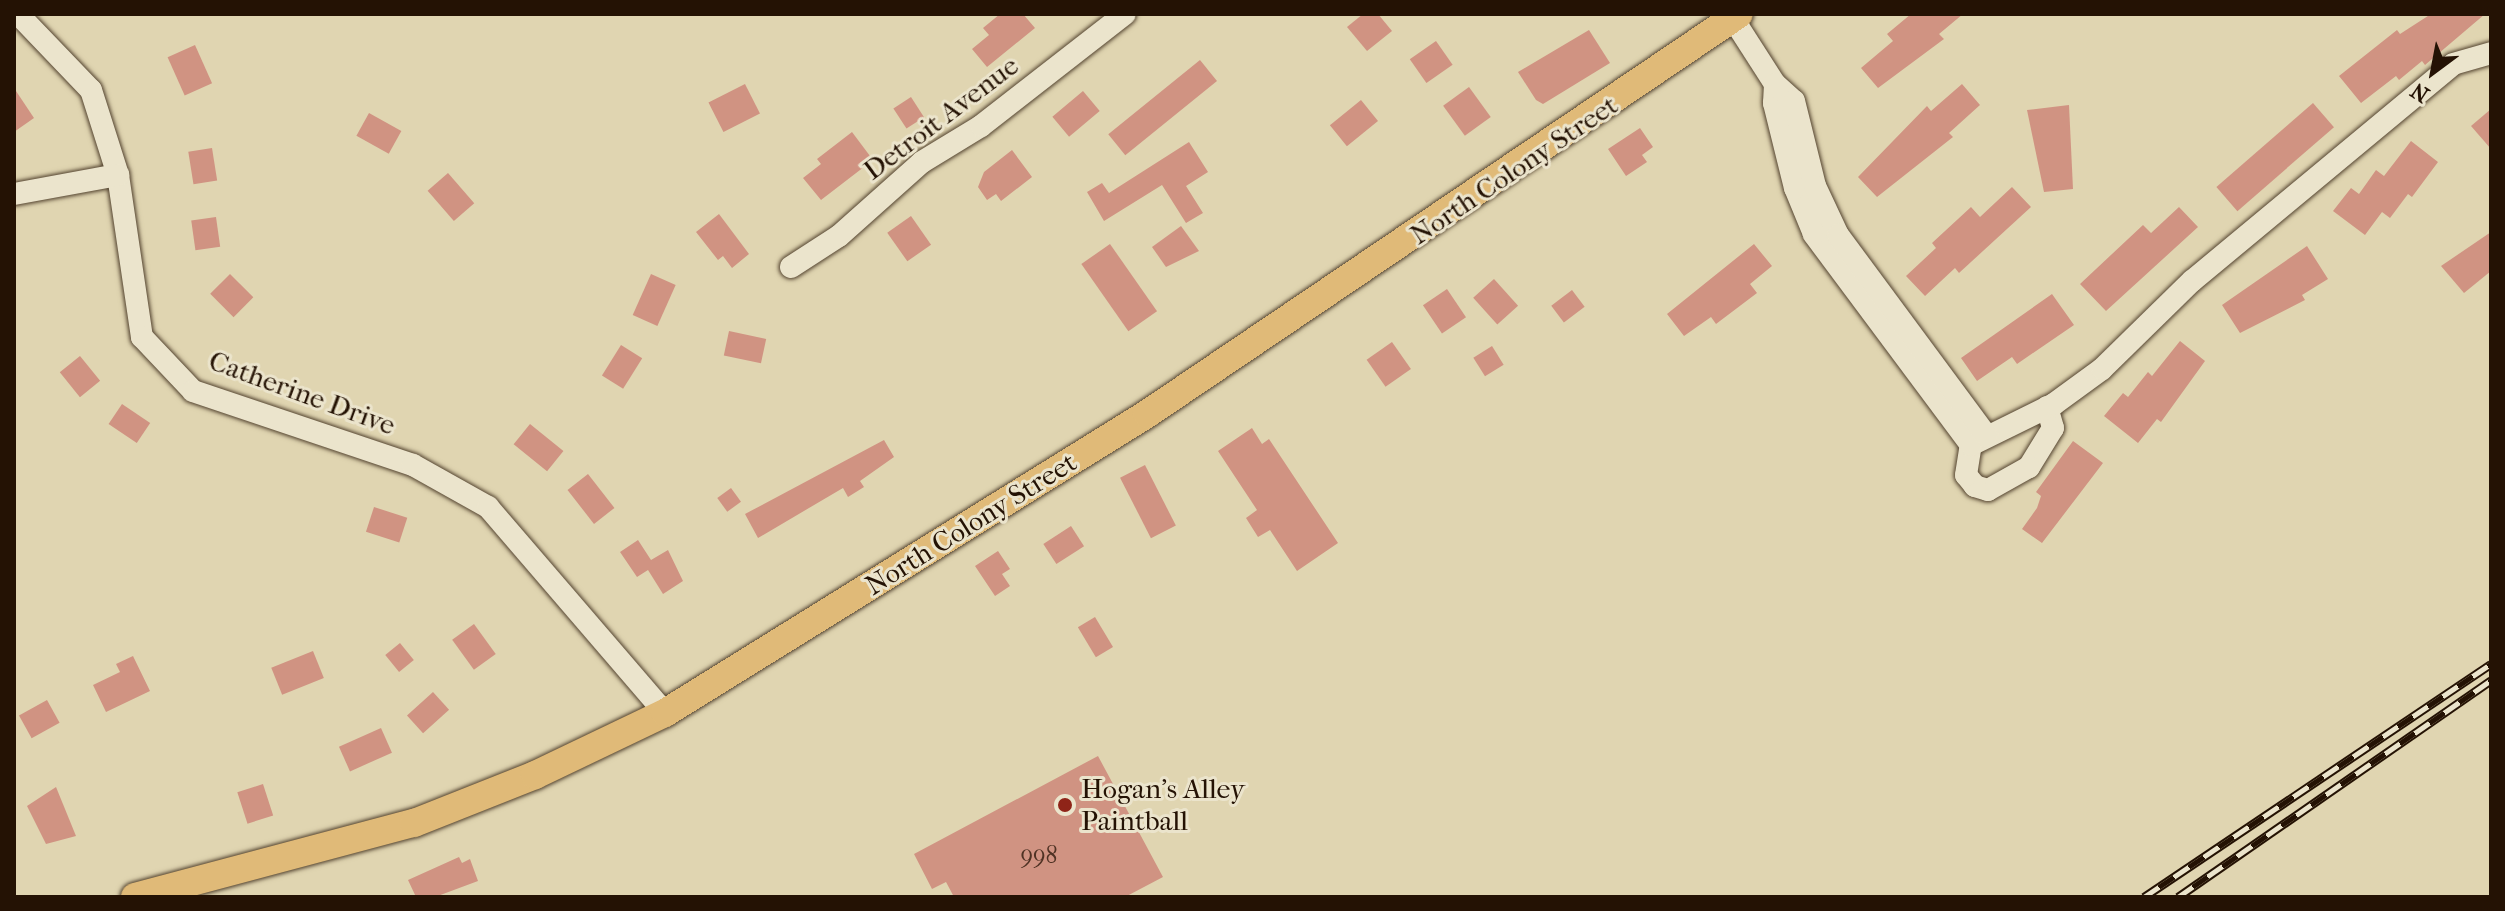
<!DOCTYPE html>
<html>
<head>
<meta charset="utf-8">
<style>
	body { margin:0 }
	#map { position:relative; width:2505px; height:911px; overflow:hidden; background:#e0d5b1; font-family:"IM FELL French Canon",serif }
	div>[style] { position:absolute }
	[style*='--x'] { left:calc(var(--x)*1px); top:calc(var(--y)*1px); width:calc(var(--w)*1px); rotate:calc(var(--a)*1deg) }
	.building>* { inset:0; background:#d09382; transform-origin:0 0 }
	.roads { filter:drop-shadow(0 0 2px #53432f) drop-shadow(0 0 2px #53432f) }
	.minor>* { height:22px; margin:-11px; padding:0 11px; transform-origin:11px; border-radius:11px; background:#ebe4cc }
	.major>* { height:28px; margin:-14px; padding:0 14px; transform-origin:14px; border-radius:14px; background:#e0ba78 }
	.rail>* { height:9px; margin-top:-4.5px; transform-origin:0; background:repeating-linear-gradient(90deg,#ebe4cc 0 18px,#241204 0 36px); box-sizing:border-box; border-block:2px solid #241204 }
	.dots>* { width:22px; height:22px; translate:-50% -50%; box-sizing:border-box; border:4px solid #ebe4cc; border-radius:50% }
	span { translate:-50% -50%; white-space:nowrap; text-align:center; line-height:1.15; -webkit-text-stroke:6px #ebe4cc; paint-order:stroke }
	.number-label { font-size:24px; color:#4f3224 }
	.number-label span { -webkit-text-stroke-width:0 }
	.street-label { font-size:28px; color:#241204 }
	.poi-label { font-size:28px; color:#241204 }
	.left { translate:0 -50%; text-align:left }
	.frame { position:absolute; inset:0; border:16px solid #241204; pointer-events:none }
	.north { position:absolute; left:2393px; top:32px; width:80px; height:80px; -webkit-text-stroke:6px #ebe4cc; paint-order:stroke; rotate:212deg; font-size:22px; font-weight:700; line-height:32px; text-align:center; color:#241204 }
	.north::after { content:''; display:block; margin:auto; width:28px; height:36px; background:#241204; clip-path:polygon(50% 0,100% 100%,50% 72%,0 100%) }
</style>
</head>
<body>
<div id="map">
	<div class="building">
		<div style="clip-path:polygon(1000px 14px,1023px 14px,1035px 28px,987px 67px,972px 49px,989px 35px,983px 28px)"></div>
		<div style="clip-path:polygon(1363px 14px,1378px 14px,1392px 31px,1367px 51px,1347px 27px)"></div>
		<div style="clip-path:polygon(1911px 14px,1963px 14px,1939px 34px,1944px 39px,1878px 88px,1861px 68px,1893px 41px,1887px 34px)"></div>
		<div style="clip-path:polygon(2431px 14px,2485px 14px,2425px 65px,2422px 61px,2399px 80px,2396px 76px,2361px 103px,2339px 76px,2397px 30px,2400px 34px)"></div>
		<div style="clip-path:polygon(1589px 30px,1610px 63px,1543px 104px,1536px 100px,1518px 72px)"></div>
		<div style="left:1436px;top:41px;width:29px;height:32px;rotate:55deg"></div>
		<div style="left:195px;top:45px;width:42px;height:30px;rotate:66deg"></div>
		<div style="left:1200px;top:60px;width:27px;height:118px;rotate:51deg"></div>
		<div style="left:745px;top:84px;width:33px;height:41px;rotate:63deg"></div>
		<div style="clip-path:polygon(1962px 84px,1980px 105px,1949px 133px,1953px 137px,1877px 197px,1858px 177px,1927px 106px,1931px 111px)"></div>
		<div style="left:1469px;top:87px;width:37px;height:32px;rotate:54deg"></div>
		<div style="clip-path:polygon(14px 88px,34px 118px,14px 132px)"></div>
		<div style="left:1083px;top:91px;width:26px;height:40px;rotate:50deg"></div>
		<div style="left:911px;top:97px;width:24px;height:21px;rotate:57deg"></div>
		<div style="left:1361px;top:100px;width:27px;height:40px;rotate:51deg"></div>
		<div style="left:2313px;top:103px;width:32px;height:128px;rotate:49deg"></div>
		<div style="clip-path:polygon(2069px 105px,2073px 189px,2044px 192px,2027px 110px)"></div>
		<div style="clip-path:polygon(2491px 109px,2491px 149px,2471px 126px)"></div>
		<div style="left:369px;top:113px;width:37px;height:26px;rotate:29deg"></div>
		<div style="clip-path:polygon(1640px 128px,1653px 147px,1642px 155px,1647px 162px,1626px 176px,1608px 149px)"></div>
		<div style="clip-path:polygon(852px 132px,873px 160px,821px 200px,803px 178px,821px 164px,817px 159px)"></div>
		<div style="clip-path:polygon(2411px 141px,2438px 162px,2412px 197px,2408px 194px,2390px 218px,2382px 212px,2365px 235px,2333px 211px,2351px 188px,2359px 194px,2376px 170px,2384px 176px)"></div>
		<div style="clip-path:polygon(1189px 142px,1208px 172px,1186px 186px,1203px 213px,1186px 223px,1162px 185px,1104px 221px,1087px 192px,1102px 183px,1109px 193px)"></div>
		<div style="left:212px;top:148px;width:33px;height:24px;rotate:81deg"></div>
		<div style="clip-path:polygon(1012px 150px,1032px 177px,1001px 201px,996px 194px,987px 200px,978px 187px,984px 172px)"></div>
		<div style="left:448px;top:173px;width:40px;height:27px;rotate:49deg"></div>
		<div style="clip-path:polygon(2012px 187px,2031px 207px,1959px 273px,1955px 268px,1925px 296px,1906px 276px,1936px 248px,1932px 243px,1971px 207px,1980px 217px)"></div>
		<div style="clip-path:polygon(2179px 207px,2198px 227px,2106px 311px,2080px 284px,2143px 225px,2151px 233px)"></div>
		<div style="clip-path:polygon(719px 214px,749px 254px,732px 268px,723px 256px,718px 260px,696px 232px)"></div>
		<div style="left:911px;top:216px;width:35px;height:29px;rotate:55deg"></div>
		<div style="left:216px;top:217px;width:30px;height:25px;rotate:82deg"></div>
		<div style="clip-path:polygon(1181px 226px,1199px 251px,1166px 267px,1152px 247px)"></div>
		<div style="clip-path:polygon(2491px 232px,2491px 271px,2464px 293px,2441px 266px)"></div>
		<div style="left:1110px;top:244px;width:82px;height:35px;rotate:55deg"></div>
		<div style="clip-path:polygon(1754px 244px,1772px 266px,1750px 284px,1757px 293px,1716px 324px,1711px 317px,1684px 336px,1667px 314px)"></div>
		<div style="clip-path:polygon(2307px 246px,2328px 279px,2302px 295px,2305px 300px,2240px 333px,2222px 305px)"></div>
		<div style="left:230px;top:274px;width:33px;height:28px;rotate:45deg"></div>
		<div style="left:651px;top:274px;width:27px;height:45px;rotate:24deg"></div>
		<div style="left:1494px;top:279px;width:36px;height:28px;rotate:48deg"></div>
		<div style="left:1447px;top:289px;width:34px;height:29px;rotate:56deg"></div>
		<div style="left:1572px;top:290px;width:21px;height:26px;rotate:53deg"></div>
		<div style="clip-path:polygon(2052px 294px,2074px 325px,2017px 364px,2012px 357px,1977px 381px,1961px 358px)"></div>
		<div style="left:729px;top:331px;width:38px;height:25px;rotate:12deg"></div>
		<div style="clip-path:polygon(2180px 341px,2205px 361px,2161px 422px,2157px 419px,2138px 443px,2104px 416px,2123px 393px,2128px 397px,2148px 372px,2152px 376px)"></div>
		<div style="left:1392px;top:342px;width:33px;height:31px;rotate:55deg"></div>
		<div style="left:621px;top:345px;width:25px;height:36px;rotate:32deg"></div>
		<div style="left:1492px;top:346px;width:22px;height:22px;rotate:58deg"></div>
		<div style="left:80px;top:356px;width:32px;height:26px;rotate:51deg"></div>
		<div style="left:122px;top:404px;width:34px;height:24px;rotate:34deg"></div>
		<div style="left:530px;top:424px;width:43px;height:26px;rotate:39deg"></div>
		<div style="clip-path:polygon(1252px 428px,1262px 444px,1269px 439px,1338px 543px,1297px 571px,1270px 530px,1258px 537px,1246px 518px,1257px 510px,1218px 451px)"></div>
		<div style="clip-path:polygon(884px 440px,894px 457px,860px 481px,864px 487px,848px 497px,843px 488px,758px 538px,745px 514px)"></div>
		<div style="clip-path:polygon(2073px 441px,2103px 463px,2042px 543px,2022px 529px,2037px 508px,2041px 496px,2036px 492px)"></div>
		<div style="left:1145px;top:465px;width:68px;height:28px;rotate:63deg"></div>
		<div style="left:588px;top:474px;width:43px;height:26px;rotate:52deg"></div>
		<div style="left:731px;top:488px;width:17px;height:17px;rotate:54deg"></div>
		<div style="left:374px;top:507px;width:35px;height:26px;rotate:18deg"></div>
		<div style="left:1071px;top:526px;width:24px;height:33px;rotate:57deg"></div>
		<div style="clip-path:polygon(638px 540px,651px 560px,668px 550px,683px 581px,663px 594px,648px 570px,637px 577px,620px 552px)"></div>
		<div style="clip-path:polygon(998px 551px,1010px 569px,1002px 574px,1010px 586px,995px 596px,975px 566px)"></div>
		<div style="left:1095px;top:617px;width:35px;height:20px;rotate:59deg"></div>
		<div style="left:474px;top:624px;width:37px;height:27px;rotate:54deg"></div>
		<div style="left:400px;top:643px;width:22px;height:19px;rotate:51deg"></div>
		<div style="left:313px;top:651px;width:29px;height:45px;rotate:68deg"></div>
		<div style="clip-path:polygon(133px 656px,150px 691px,106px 712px,93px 685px,120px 672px,116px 664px)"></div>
		<div style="left:433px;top:692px;width:24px;height:35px;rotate:48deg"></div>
		<div style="left:47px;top:700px;width:26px;height:32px;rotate:61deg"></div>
		<div style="left:381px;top:728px;width:27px;height:46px;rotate:66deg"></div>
		<div style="clip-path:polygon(1098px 756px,1163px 877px,1125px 897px,954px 897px,946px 882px,932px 889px,914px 854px)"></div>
		<div style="left:263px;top:784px;width:33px;height:27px;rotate:72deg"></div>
		<div style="clip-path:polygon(56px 787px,76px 836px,46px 844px,27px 806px)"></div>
		<div style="clip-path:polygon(459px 857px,462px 863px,470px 859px,478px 881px,435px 897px,416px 897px,408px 880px)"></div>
	</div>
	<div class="roads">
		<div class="minor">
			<div style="--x:18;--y:14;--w:105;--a:46.2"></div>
			<div style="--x:91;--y:90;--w:89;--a:72.4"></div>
			<div style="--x:118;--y:175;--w:164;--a:81.6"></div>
			<div style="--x:142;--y:337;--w:74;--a:46.6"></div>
			<div style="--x:193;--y:391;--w:232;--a:18.6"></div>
			<div style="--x:413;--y:465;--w:86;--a:29.2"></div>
			<div style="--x:488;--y:507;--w:272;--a:49.3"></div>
			<div style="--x:1730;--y:14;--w:83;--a:57.3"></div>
			<div style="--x:14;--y:194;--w:106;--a:-10.4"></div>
			<div style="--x:791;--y:267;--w:57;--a:-32.9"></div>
			<div style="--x:839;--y:236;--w:111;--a:-41.7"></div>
			<div style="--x:922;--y:162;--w:69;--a:-31.4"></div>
			<div style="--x:981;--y:126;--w:182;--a:-37.9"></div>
			<div style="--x:2047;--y:407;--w:22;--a:74"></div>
			<div style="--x:2053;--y:428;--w:46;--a:121.6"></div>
			<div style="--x:2029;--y:467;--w:47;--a:150.7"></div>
			<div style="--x:1988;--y:490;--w:14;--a:-163"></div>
			<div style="--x:1975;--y:486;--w:14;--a:-129"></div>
			<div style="--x:1966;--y:475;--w:30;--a:-81"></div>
			<div style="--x:1971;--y:445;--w:93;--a:-26.3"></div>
			<div style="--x:2054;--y:404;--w:59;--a:-36.1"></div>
			<div style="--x:2102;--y:369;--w:126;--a:-44.4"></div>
			<div style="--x:2192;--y:281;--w:339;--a:-39.7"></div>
			<div style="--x:2453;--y:64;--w:40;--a:-16"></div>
			<div style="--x:1971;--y:445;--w:263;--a:-126.7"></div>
			<div style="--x:1814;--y:234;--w:50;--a:-112.4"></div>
			<div style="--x:1795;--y:188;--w:88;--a:-103.9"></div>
			<div style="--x:1774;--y:103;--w:19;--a:-87"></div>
			<div style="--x:1775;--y:84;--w:25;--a:42"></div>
			<div style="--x:1794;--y:101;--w:88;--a:76.1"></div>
			<div style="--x:1815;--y:186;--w:54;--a:64.9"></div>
			<div style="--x:1838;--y:235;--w:250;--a:53.5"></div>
		</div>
		<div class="major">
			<div style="--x:135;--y:897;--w:289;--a:-14.9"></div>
			<div style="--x:414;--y:823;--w:130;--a:-21.6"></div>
			<div style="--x:535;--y:775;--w:144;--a:-25.5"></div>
			<div style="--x:665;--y:713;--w:567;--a:-31.81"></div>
			<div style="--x:1147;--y:414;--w:714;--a:-34.05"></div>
		</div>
	</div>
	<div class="rail">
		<div style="--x:2144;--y:897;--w:418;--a:-33.9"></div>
		<div style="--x:2178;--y:897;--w:381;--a:-34.7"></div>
	</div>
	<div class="dots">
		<div style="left:1065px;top:805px;background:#8f2418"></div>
	</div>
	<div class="number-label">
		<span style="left:1039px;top:856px">998</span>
	</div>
	<div class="street-label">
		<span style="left:941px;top:118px;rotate:-37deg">Detroit Avenue</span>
		<span style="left:1514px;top:170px;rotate:-34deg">North Colony Street</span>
		<span style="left:302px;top:393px;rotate:20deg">Catherine Drive</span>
		<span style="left:971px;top:524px;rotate:-32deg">North Colony Street</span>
	</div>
	<div class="poi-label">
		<span class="left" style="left:1081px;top:805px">Hogan's Alley<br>Paintball</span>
	</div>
	<div class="frame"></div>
	<div class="north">N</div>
</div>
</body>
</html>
